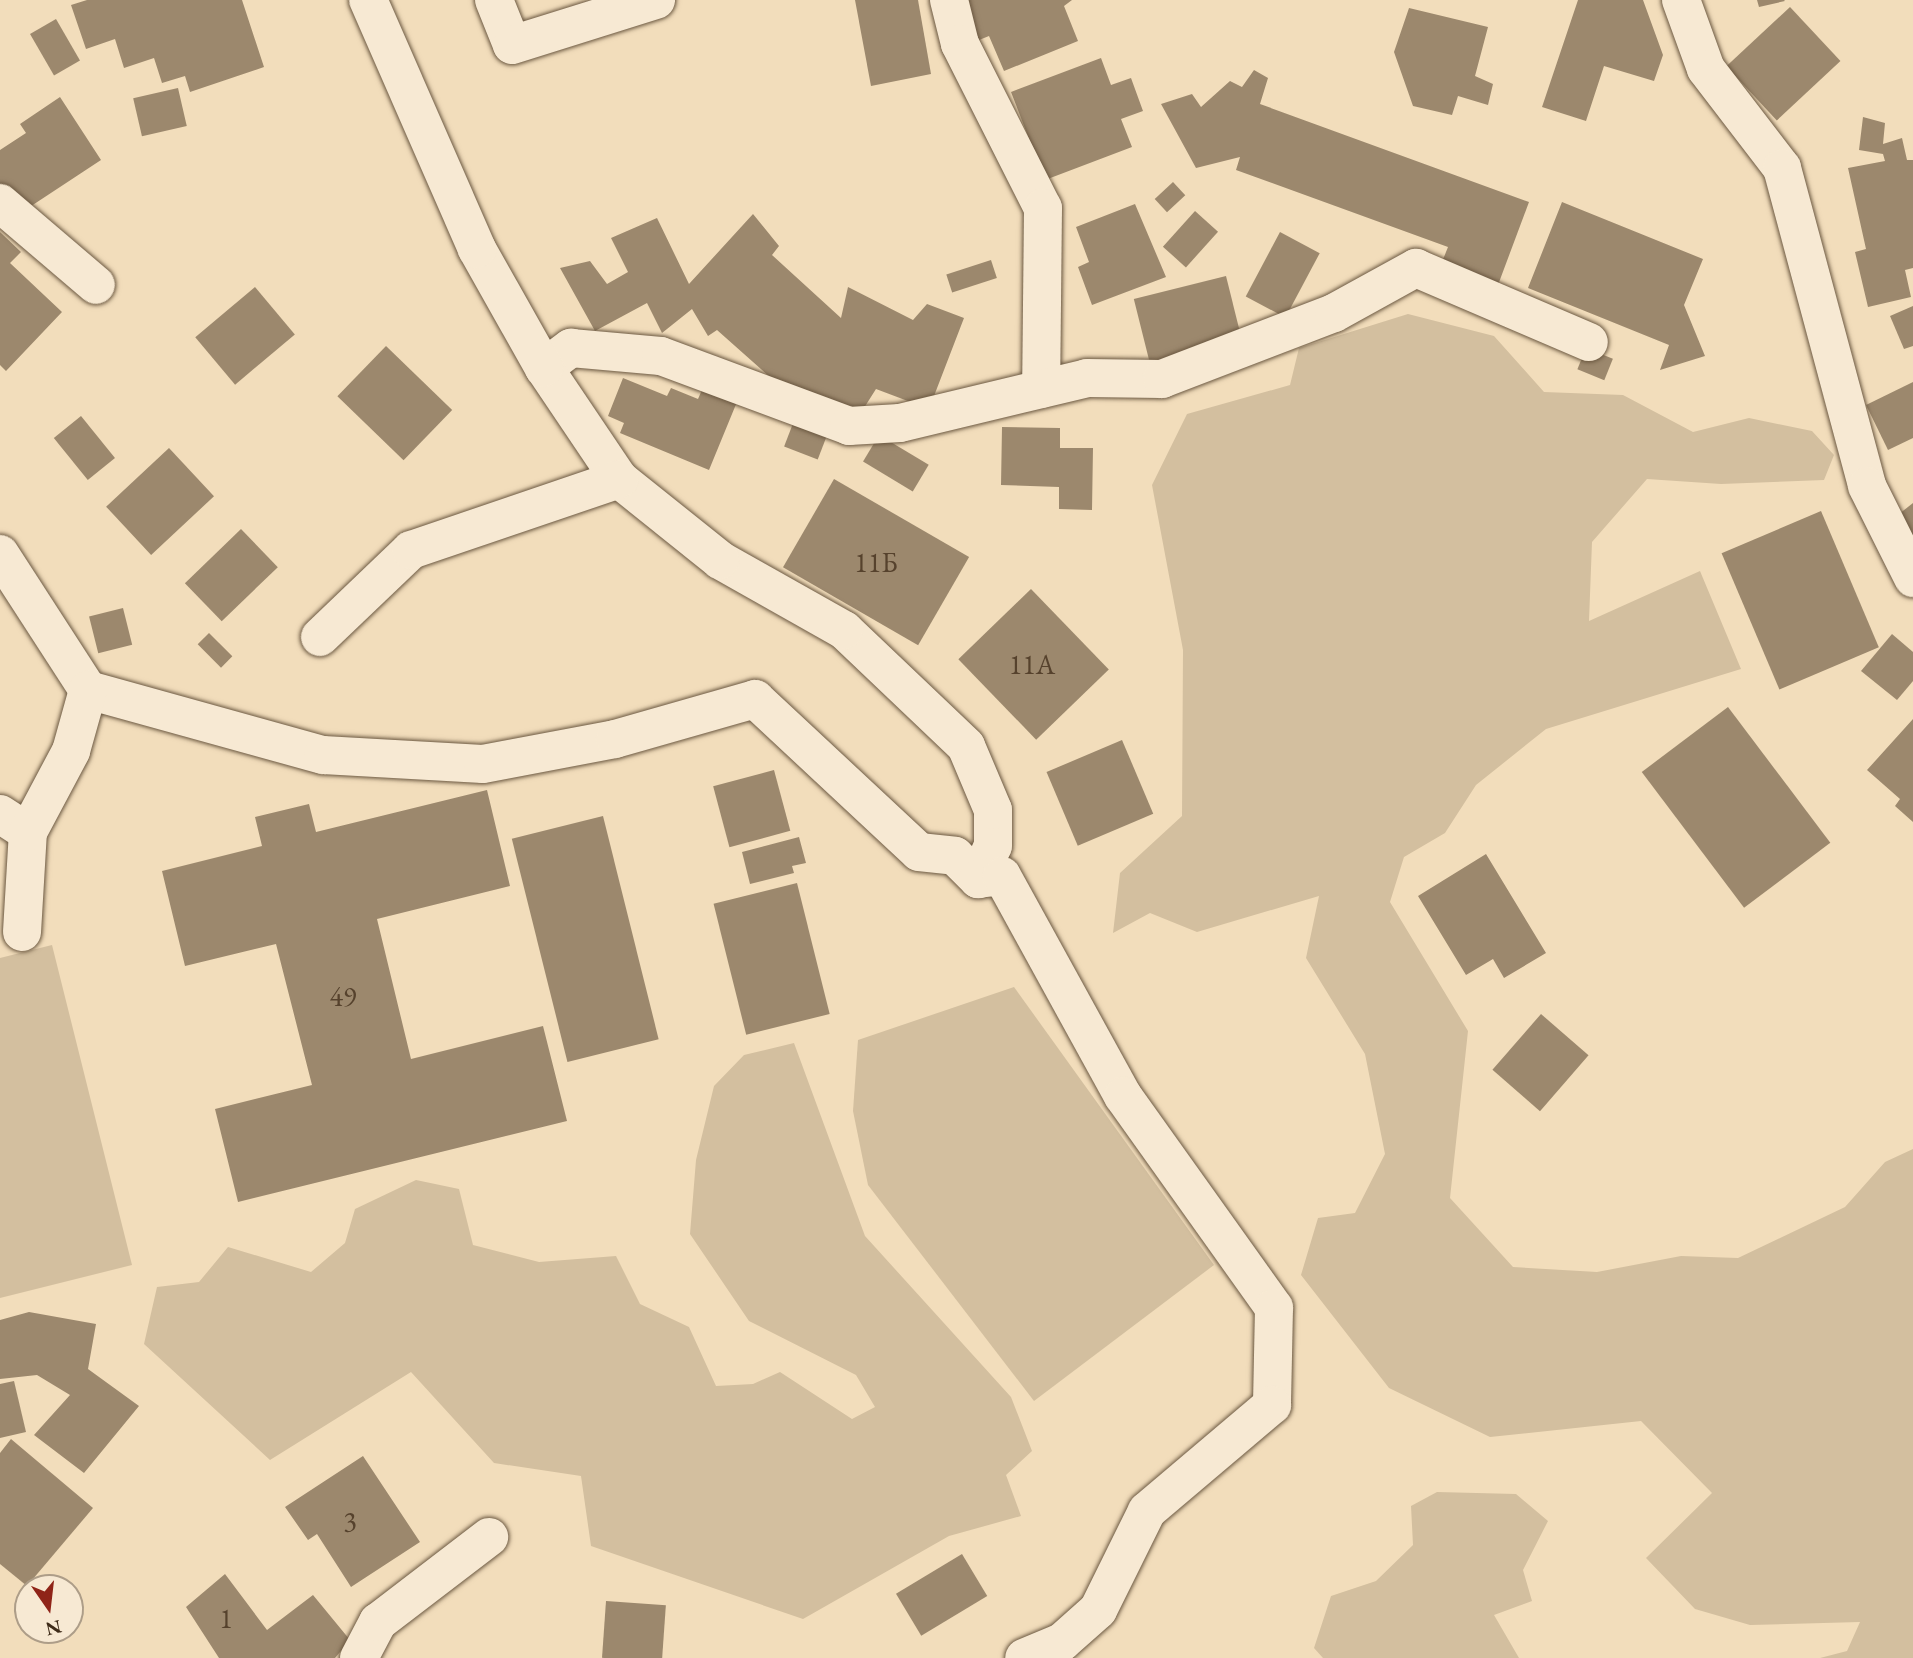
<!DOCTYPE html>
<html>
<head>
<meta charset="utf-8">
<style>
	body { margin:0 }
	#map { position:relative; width:1913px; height:1658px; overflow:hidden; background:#f2ddbb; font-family:"EB Garamond",serif }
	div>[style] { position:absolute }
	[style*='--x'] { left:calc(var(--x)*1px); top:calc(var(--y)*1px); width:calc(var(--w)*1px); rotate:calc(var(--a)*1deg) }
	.green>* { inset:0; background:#d3bf9f }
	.building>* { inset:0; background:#9c886d; transform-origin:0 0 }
	.roads { filter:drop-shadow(0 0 2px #6b5841) drop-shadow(0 0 2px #6b5841) }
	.minor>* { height:38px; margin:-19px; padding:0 19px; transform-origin:19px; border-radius:19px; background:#f7e9d3 }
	span { translate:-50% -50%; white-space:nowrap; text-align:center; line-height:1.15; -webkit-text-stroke:5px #f7e9d3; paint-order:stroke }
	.number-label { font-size:28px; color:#56422d }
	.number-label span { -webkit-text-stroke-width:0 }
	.north { position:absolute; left:14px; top:1574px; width:70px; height:70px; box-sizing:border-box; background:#f7e9d3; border:2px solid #ad9d88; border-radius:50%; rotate:166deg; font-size:19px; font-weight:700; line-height:28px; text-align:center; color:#3e2b18 }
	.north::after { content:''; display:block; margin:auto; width:24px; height:32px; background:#8f2418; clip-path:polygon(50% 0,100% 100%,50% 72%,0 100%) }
</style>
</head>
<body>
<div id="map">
	<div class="green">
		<div style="clip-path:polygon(1408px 314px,1494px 336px,1544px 392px,1623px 395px,1693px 432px,1749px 418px,1812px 431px,1834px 455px,1824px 480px,1721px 484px,1647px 479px,1592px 542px,1589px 621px,1700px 571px,1741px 669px,1546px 729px,1476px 785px,1445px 833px,1404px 857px,1390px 902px,1468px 1031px,1450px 1198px,1513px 1267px,1597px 1272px,1681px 1256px,1738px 1258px,1845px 1207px,1885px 1162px,1913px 1149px,1913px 1658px,1820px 1658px,1847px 1651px,1860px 1622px,1750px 1625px,1695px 1609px,1646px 1558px,1712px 1493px,1641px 1421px,1490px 1437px,1389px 1388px,1301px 1275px,1318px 1218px,1355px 1213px,1385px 1154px,1365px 1054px,1306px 958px,1319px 896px,1197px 932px,1150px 913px,1113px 933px,1120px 873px,1182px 816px,1183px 650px,1152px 485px,1187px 414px,1290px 385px,1299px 348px)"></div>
		<div style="clip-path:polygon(52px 945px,132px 1265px,0 1298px,0 958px)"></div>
		<div style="clip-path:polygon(1014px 987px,1214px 1265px,1034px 1401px,868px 1185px,853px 1111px,858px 1040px)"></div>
		<div style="clip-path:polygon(794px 1043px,865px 1236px,1011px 1397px,1032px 1451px,1006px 1475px,1021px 1516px,949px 1536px,803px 1619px,591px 1546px,581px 1476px,494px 1463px,411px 1372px,270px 1460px,144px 1344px,157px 1287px,199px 1282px,228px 1247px,311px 1272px,345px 1243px,355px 1209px,416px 1180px,459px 1189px,473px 1245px,539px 1262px,616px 1256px,640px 1304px,689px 1327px,716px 1386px,753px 1384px,780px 1372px,852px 1419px,875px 1407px,856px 1375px,749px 1321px,690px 1234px,696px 1160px,714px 1086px,744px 1055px)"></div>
		<div style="clip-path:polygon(1437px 1492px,1516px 1494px,1548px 1521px,1523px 1570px,1532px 1601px,1494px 1615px,1519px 1658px,1323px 1658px,1314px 1648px,1331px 1596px,1376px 1581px,1413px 1545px,1411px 1506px)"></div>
	</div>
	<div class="building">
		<div style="clip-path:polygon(87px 0,242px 0,264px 67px,190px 92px,185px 76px,162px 83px,154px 58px,124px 68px,115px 39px,86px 49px,71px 5px)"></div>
		<div style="clip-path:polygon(855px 0,918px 0,931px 74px,871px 86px)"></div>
		<div style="clip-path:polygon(957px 0,1072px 0,1064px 6px,1078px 41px,1004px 71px,989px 36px,974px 42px)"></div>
		<div style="clip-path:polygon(1578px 0,1643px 0,1663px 55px,1654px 81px,1604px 66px,1586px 121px,1542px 107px)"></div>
		<div style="clip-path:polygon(1757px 0,1784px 0,1785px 1px,1759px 7px)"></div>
		<div style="left:1790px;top:7px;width:74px;height:87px;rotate:47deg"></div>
		<div style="clip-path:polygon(1409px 8px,1488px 27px,1475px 76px,1493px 84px,1488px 105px,1458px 96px,1452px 115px,1413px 106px,1394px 52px)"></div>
		<div style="left:56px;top:19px;width:48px;height:30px;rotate:60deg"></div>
		<div style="clip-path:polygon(1101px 58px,1111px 85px,1131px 78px,1143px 111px,1121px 119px,1132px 147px,1045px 180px,1011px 92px)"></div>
		<div style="clip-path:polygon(1254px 70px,1268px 78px,1260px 104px,1529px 202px,1495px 293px,1438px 272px,1448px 247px,1236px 170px,1240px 157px,1196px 168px,1161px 104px,1192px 94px,1201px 107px,1230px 81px,1242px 87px)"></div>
		<div style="left:178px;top:88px;width:39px;height:46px;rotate:77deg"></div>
		<div style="clip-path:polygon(60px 97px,101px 160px,16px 216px,0 193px,0 150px,26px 133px,20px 124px)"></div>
		<div style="clip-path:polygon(1863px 117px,1885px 123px,1883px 144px,1902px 138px,1907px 160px,1913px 160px,1913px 268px,1905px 270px,1911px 297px,1868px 307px,1855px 252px,1866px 249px,1848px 168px,1885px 161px,1883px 154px,1859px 150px)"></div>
		<div style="left:1173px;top:182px;width:18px;height:25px;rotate:47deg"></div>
		<div style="clip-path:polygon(1562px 202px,1703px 259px,1684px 305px,1705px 356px,1660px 370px,1669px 345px,1528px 288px)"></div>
		<div style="clip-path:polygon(1135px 204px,1166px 277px,1092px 305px,1078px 267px,1089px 262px,1076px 227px)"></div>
		<div style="left:1195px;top:211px;width:31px;height:48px;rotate:42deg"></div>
		<div style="clip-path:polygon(753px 214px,779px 246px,772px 255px,841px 318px,848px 287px,913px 320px,927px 304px,964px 318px,929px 409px,876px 389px,857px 419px,771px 378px,717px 330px,708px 336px,692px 309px,662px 333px,647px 303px,595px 331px,560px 268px,590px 261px,607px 284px,628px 272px,611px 238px,657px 218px,689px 284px)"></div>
		<div style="clip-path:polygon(0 232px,21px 252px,10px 263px,62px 312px,6px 371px,0 365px)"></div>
		<div style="left:1280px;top:232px;width:45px;height:73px;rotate:28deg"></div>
		<div style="left:991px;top:260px;width:19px;height:47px;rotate:72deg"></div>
		<div style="left:1226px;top:276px;width:71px;height:95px;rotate:76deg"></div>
		<div style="left:255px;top:287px;width:62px;height:78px;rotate:50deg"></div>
		<div style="clip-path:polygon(1913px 306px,1913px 346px,1904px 349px,1890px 316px)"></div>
		<div style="left:386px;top:346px;width:92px;height:70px;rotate:44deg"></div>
		<div style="left:1586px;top:348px;width:29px;height:23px;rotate:22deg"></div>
		<div style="clip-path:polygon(623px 378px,667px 396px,671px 388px,698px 399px,705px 383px,739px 397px,709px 470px,620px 433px,624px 423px,608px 416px)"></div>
		<div style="clip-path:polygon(1913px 382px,1913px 438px,1888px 450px,1866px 405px)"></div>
		<div style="left:797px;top:413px;width:36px;height:36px;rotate:21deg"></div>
		<div style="left:81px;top:416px;width:54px;height:35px;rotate:51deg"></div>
		<div style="clip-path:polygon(1002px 427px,1060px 428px,1060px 448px,1093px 448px,1092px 510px,1059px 509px,1059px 487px,1001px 485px)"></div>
		<div style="left:879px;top:435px;width:58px;height:31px;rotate:31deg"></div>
		<div style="left:169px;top:448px;width:66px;height:86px;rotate:47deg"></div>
		<div style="left:834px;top:479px;width:156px;height:102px;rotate:30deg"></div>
		<div style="clip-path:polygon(1913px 503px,1913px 542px,1894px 518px)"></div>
		<div style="left:1821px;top:511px;width:148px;height:108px;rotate:67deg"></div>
		<div style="left:241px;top:529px;width:53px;height:78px;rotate:46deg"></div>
		<div style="left:1031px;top:589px;width:112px;height:101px;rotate:46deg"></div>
		<div style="left:123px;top:608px;width:38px;height:35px;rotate:76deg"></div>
		<div style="left:209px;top:633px;width:33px;height:16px;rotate:45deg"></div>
		<div style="clip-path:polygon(1892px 634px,1913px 652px,1913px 681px,1897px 700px,1861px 671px)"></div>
		<div style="left:1728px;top:707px;width:170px;height:108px;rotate:53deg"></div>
		<div style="clip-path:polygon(1913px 719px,1913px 822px,1895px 806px,1900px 799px,1867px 770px)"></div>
		<div style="left:1122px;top:740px;width:80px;height:82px;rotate:67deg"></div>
		<div style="left:774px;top:770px;width:63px;height:63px;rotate:75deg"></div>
		<div style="clip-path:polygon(487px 790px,510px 886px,377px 919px,411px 1059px,543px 1026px,567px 1121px,238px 1202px,215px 1109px,312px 1085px,276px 944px,185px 966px,162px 871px,262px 846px,255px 817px,309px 804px,316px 832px)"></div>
		<div style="left:603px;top:816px;width:230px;height:94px;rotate:76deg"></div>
		<div style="clip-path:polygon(799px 837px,806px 863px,792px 866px,794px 873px,750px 884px,742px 852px)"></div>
		<div style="clip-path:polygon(1486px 854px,1546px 953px,1504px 978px,1493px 959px,1466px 975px,1418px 896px)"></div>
		<div style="left:797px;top:883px;width:135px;height:86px;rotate:76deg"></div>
		<div style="left:1541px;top:1014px;width:63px;height:74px;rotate:41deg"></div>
		<div style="clip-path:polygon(29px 1312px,96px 1324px,88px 1369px,139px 1406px,84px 1473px,34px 1435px,70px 1395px,37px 1375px,0 1379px,0 1320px)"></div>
		<div style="clip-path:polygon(14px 1381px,26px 1432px,0 1438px,0 1384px)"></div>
		<div style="clip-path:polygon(11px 1439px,93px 1508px,27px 1586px,0 1564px,0 1453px)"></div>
		<div style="clip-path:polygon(363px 1456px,420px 1542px,351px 1587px,317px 1534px,308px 1540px,285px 1507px)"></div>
		<div style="left:962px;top:1554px;width:49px;height:77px;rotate:59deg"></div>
		<div style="clip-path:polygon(225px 1574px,267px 1630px,313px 1595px,350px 1640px,335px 1658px,219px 1658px,186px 1607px)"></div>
		<div style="left:606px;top:1601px;width:60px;height:57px;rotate:4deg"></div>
	</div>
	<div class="roads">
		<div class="minor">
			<div style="--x:494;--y:0;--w:48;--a:68.2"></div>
			<div style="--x:512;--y:45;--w:151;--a:-17.4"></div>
			<div style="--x:949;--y:0;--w:45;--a:76"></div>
			<div style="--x:960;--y:44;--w:184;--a:63.2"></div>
			<div style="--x:1043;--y:208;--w:181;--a:90.6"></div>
			<div style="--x:1681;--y:0;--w:73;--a:70.1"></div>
			<div style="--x:1706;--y:69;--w:125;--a:52.5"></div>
			<div style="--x:1782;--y:168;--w:329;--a:75"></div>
			<div style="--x:1867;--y:486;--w:103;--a:63.4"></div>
			<div style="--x:0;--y:203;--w:126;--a:40.5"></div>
			<div style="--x:544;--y:368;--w:34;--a:-37"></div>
			<div style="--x:571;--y:348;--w:90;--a:5.1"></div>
			<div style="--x:661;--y:356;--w:201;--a:20.4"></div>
			<div style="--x:849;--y:426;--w:51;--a:-3.4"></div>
			<div style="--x:900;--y:423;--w:192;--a:-13.5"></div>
			<div style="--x:1087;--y:378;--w:75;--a:0.8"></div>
			<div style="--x:1162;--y:379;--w:184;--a:-21"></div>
			<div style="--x:1334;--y:313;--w:94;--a:-28.8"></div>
			<div style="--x:1416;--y:268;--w:188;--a:23.2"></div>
			<div style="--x:0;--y:554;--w:162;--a:57.1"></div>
			<div style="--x:88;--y:690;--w:244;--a:15.5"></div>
			<div style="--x:323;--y:755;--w:160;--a:3.2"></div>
			<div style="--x:483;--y:764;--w:134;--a:-10.7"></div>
			<div style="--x:615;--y:739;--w:146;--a:-15.9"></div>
			<div style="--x:755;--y:699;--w:224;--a:43"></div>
			<div style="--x:919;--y:852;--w:36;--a:6"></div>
			<div style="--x:955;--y:856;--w:33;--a:45"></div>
			<div style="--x:978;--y:879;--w:36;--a:-66"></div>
			<div style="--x:993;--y:846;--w:36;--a:-90"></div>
			<div style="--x:993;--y:810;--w:69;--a:-112.9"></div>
			<div style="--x:966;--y:746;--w:168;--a:-136.4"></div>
			<div style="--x:844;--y:630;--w:142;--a:-150.6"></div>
			<div style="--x:720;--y:560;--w:129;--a:-141.3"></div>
			<div style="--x:619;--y:479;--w:134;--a:-124"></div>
			<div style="--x:544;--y:368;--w:137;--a:-119.4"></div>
			<div style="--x:477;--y:249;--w:272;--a:-113.6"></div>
			<div style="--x:320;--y:637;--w:126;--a:-43.7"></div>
			<div style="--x:411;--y:550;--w:220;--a:-18.8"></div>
			<div style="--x:0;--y:814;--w:33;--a:33"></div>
			<div style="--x:978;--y:879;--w:24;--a:-7"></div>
			<div style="--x:1002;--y:876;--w:251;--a:61.2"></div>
			<div style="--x:1123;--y:1096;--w:260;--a:54.5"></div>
			<div style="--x:1274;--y:1308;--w:97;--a:91.2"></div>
			<div style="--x:1272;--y:1405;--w:164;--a:139.7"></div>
			<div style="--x:1147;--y:1511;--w:110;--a:116.3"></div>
			<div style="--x:1098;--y:1610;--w:48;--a:138.4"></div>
			<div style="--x:1062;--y:1642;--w:41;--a:157.2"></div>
			<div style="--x:22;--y:932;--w:100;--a:-86.6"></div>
			<div style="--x:28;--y:832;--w:92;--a:-62"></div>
			<div style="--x:71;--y:751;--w:63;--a:-74.4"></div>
			<div style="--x:359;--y:1658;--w:41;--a:-62.2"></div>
			<div style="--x:378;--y:1622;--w:140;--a:-37.4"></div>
		</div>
	</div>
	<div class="number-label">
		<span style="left:876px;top:562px">11Б</span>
		<span style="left:1032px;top:664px">11А</span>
		<span style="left:343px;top:996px">49</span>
		<span style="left:350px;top:1521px">3</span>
		<span style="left:226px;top:1618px">1</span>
	</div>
	<div class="north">N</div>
</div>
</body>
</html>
